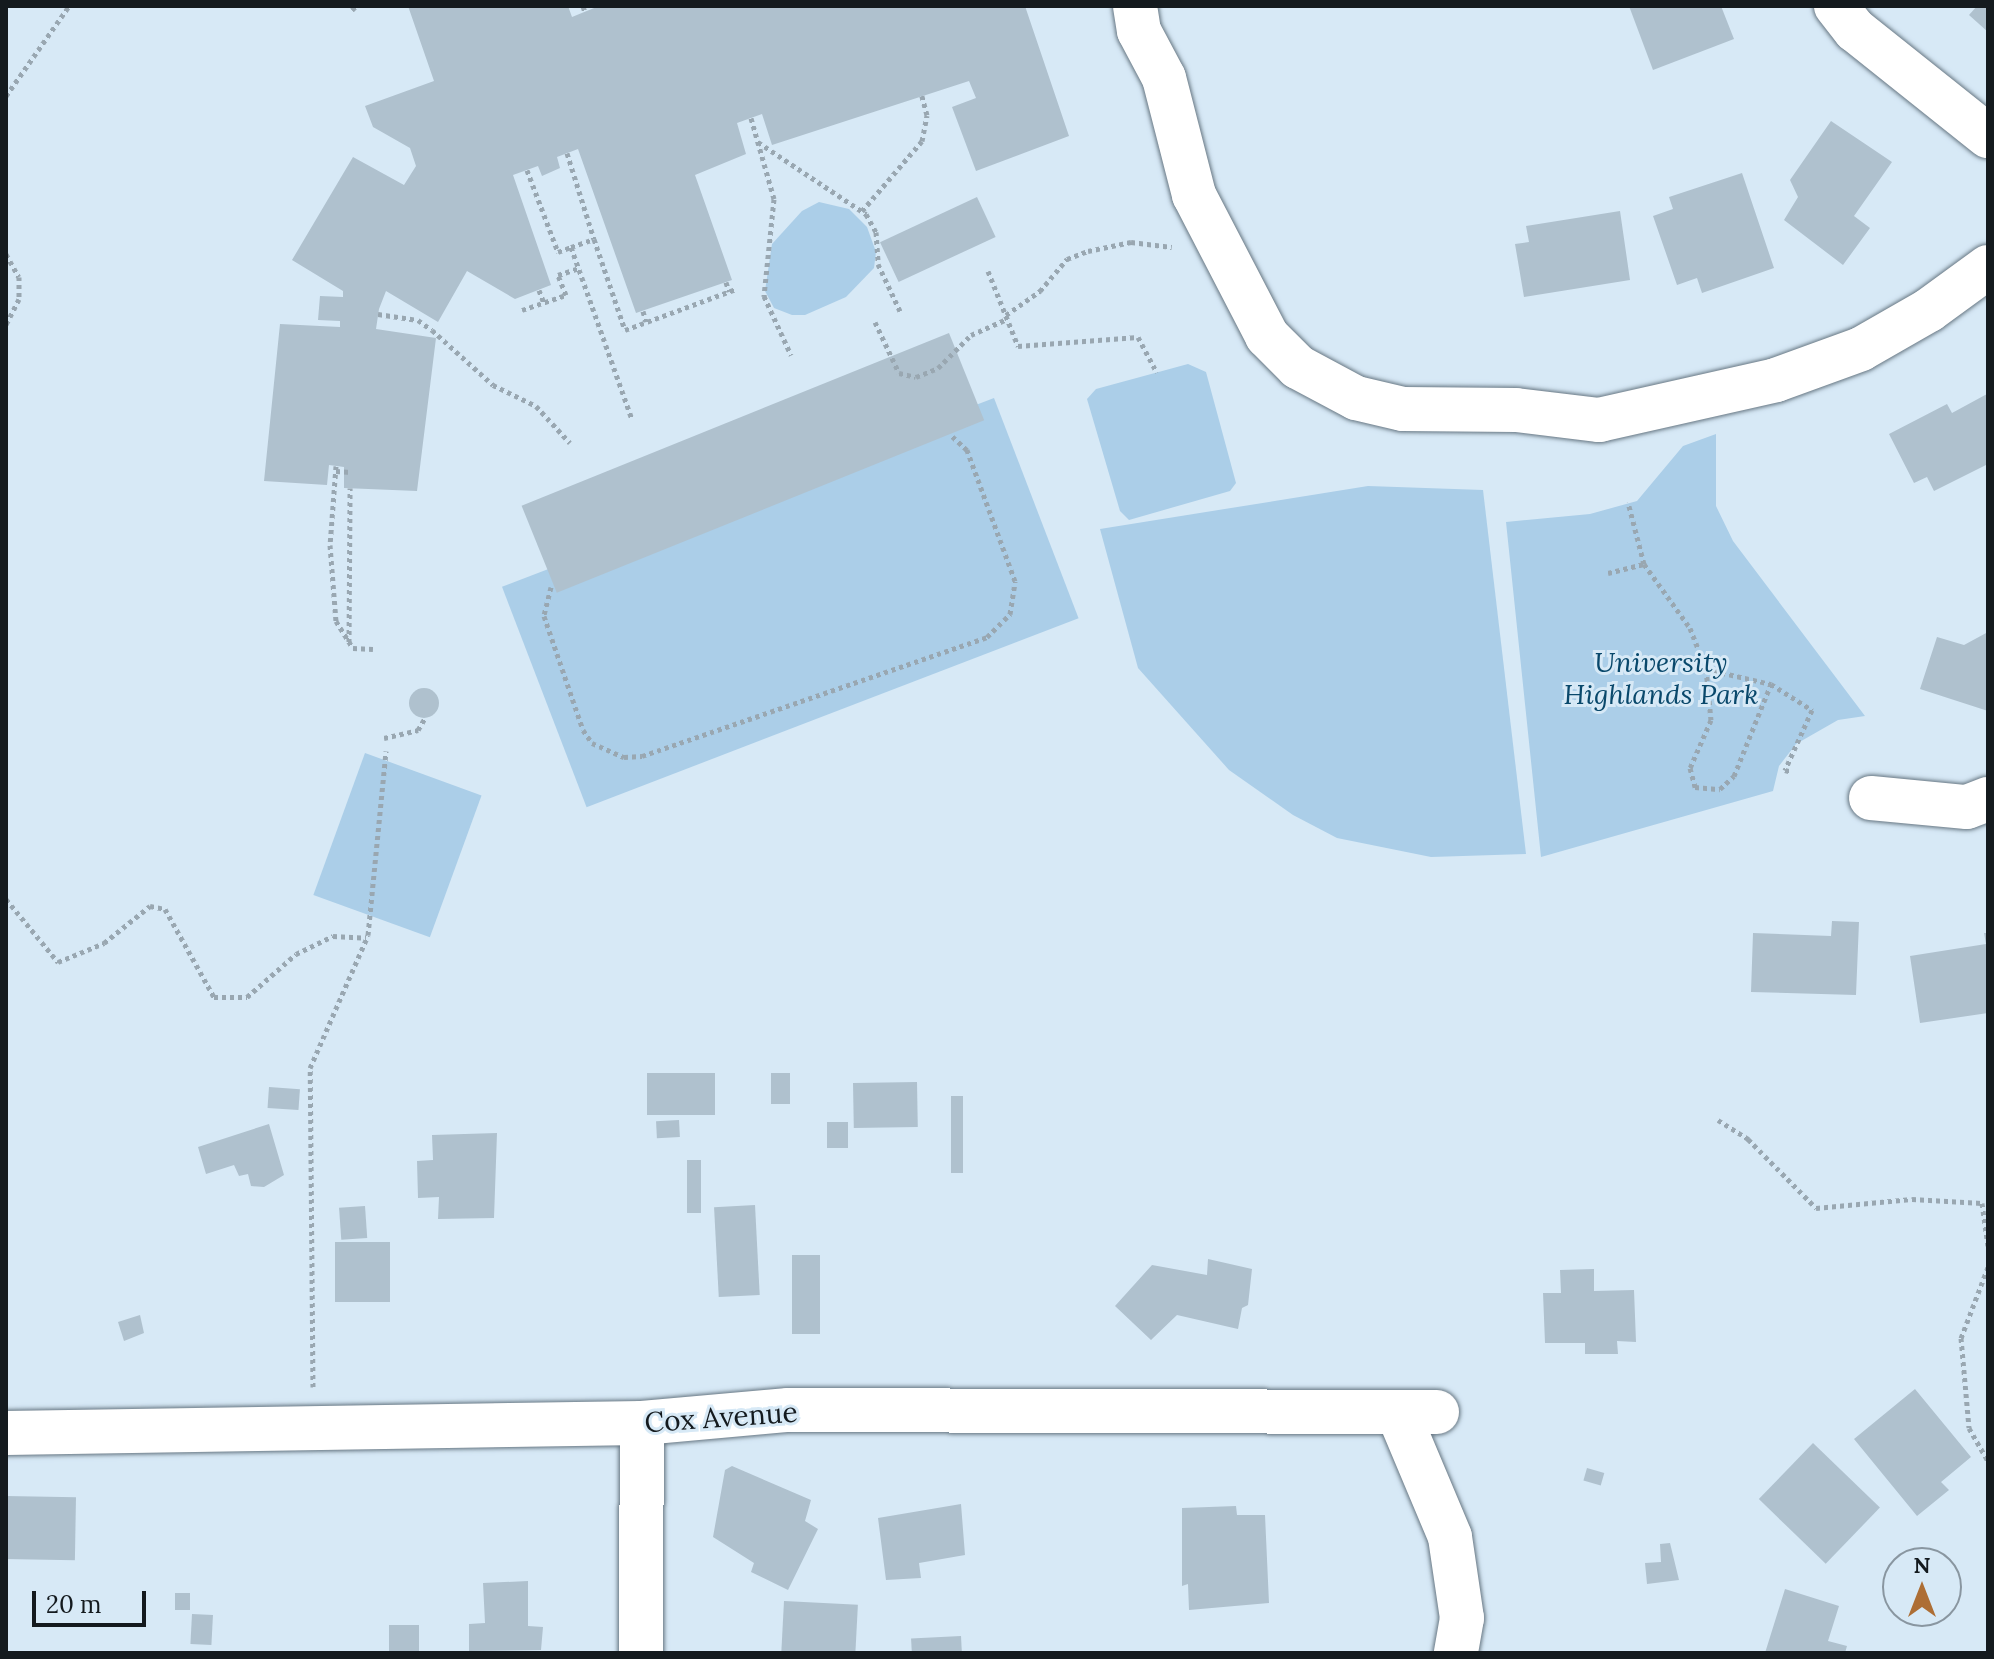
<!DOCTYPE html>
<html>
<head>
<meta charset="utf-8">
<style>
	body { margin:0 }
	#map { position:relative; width:1994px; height:1659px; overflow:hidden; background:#d7e9f6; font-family:Lora,serif }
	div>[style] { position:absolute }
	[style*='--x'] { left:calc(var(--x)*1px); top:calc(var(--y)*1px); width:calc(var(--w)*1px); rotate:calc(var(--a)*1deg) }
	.green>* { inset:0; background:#abcee8; transform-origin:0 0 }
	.building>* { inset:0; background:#afc1ce; transform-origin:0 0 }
	.round { border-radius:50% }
	.path>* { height:5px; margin-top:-2.5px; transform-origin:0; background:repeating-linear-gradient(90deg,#99a7b1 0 4px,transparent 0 8px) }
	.roads { filter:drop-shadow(0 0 2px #677783) drop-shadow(0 0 2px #677783) }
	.minor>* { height:44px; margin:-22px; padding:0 22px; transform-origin:22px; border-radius:22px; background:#fff }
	span { translate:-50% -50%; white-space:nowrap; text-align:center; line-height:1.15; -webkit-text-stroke:6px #d7e9f6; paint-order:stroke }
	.park-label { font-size:28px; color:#09486b; font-style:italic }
	.street-label { font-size:28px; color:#141a1e }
	.frame { position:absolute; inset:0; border:8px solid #141a1e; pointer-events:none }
	.north { position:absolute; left:1882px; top:1547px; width:80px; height:80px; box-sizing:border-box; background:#d7e9f6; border:2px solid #8996a0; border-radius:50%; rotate:0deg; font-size:22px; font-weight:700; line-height:32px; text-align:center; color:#141a1e }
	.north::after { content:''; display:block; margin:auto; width:28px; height:36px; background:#ad6e35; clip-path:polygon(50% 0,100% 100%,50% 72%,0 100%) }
	.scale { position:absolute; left:32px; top:1591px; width:114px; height:36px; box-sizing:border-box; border:4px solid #141a1e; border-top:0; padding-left:10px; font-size:24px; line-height:28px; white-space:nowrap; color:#141a1e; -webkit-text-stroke:6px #d7e9f6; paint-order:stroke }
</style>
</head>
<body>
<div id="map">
	<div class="green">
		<div style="clip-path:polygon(819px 202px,849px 209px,867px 227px,876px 252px,874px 268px,846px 297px,805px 315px,792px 315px,774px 308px,765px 291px,772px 244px,802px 211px)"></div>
		<div style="clip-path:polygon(1188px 364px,1206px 372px,1236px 483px,1230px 491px,1129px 520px,1120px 511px,1087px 399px,1096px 389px)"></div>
		<div style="left:994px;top:398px;width:236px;height:527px;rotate:69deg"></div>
		<div style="clip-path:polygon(1716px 434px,1716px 506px,1733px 541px,1865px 716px,1838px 720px,1796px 744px,1779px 766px,1773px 791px,1541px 857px,1506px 522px,1590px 514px,1637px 501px,1683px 446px)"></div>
		<div style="clip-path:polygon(1368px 486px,1483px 490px,1526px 854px,1431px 857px,1337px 838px,1293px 815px,1229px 770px,1138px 668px,1100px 529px)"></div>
		<div style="left:365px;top:753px;width:124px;height:151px;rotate:20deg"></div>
	</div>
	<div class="building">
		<div style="clip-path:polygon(408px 6px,568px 6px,572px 17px,599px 6px,1025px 6px,1069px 136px,976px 171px,952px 107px,976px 98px,969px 81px,772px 145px,762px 114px,737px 123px,746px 154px,695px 175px,732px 280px,636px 313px,578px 149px,557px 157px,560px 168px,542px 176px,538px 166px,513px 175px,551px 285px,515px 299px,467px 271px,438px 322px,386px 291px,379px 309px,376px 329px,436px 338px,417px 491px,344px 488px,344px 467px,329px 465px,327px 485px,264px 481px,280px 324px,340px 327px,340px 321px,318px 320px,320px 296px,343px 297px,343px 291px,292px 260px,353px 157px,404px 185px,416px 166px,410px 148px,373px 127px,365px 106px,434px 81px)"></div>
		<div style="clip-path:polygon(1629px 6px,1721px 6px,1734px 39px,1653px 70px)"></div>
		<div style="clip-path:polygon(1977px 6px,1988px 6px,1988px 32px,1969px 15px)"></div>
		<div style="clip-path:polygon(1831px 121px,1892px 162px,1854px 216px,1870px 228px,1843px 265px,1784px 220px,1798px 197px,1790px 180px)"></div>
		<div style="clip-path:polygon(1742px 173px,1774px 268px,1702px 293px,1697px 278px,1677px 285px,1653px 216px,1673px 209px,1669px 197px)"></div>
		<div style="left:977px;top:197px;width:44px;height:107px;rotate:65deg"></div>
		<div style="clip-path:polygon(1620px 211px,1630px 280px,1524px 297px,1515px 244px,1529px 242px,1526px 226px)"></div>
		<div style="left:949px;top:333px;width:94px;height:461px;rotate:68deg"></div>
		<div style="clip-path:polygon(1987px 394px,1988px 464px,1934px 491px,1927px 477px,1914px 483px,1889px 434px,1947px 404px,1952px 413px)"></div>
		<div style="clip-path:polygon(1988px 632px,1988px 711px,1920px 689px,1937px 637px,1964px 645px)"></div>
		<div class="round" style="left:409px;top:688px;width:30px;height:30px"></div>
		<div style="clip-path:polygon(1832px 921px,1859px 922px,1856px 995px,1751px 992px,1753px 933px,1831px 936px)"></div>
		<div style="clip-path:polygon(1984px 933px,1988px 933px,1988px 1013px,1920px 1023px,1910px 956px,1986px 944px)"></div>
		<div style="left:647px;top:1073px;width:68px;height:42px"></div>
		<div style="left:771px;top:1073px;width:19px;height:31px"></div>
		<div style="left:917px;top:1082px;width:45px;height:64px;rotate:89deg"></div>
		<div style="left:269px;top:1087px;width:31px;height:21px;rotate:4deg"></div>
		<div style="left:951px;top:1096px;width:12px;height:77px"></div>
		<div style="left:679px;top:1120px;width:17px;height:23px;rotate:87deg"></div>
		<div style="left:827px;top:1122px;width:21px;height:26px"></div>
		<div style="clip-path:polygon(269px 1124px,284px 1175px,264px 1187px,251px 1186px,248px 1174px,239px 1176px,234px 1165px,206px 1174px,198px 1147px)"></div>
		<div style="clip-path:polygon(497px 1133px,494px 1218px,438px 1219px,439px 1197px,418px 1198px,417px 1161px,433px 1160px,432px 1135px)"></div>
		<div style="left:687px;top:1160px;width:14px;height:53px"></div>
		<div style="left:755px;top:1205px;width:90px;height:41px;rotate:87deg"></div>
		<div style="left:365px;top:1206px;width:32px;height:26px;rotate:86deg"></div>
		<div style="left:335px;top:1242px;width:55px;height:60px"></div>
		<div style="left:792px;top:1255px;width:28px;height:79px"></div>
		<div style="clip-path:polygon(1208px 1259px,1252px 1269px,1248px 1305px,1242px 1308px,1238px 1329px,1177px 1315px,1151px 1340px,1115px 1306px,1152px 1265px,1207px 1275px)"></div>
		<div style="clip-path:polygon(1594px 1269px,1594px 1291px,1634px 1290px,1636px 1342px,1617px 1341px,1618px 1354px,1585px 1354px,1585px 1343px,1545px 1343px,1543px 1293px,1561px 1293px,1560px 1270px)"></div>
		<div style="clip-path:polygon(140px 1315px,144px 1333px,124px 1341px,118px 1322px)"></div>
		<div style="clip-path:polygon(1915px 1389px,1971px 1457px,1941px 1482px,1949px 1490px,1917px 1516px,1854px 1439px)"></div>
		<div style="left:1813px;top:1443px;width:93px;height:78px;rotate:44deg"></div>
		<div style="clip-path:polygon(732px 1466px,811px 1500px,805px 1521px,818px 1529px,788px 1590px,751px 1572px,754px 1563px,713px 1537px,725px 1470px)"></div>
		<div style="left:1587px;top:1468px;width:18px;height:13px;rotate:16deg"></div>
		<div style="left:6px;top:1496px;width:70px;height:63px;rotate:1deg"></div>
		<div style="clip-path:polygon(961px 1504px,965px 1555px,919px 1563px,921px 1578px,886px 1580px,878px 1518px)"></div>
		<div style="clip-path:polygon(1236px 1506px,1237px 1515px,1265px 1515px,1269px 1603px,1189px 1610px,1188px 1584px,1182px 1586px,1182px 1508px)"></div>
		<div style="clip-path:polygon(1670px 1543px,1679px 1580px,1647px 1584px,1645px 1563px,1661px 1562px,1660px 1544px)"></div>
		<div style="clip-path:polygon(528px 1581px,528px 1626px,543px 1627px,541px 1650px,469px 1651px,469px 1624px,485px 1623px,483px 1583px)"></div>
		<div style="clip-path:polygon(1785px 1589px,1839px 1606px,1828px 1641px,1847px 1646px,1845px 1653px,1765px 1653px)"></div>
		<div style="left:175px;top:1593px;width:15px;height:17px"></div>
		<div style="left:784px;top:1601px;width:74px;height:52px;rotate:3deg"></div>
		<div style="left:192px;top:1614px;width:21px;height:30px;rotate:3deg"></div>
		<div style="left:389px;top:1625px;width:30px;height:28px"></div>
		<div style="left:961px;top:1636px;width:17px;height:50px;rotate:87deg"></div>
	</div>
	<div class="path">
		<div style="--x:583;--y:6;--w:6;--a:72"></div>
		<div style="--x:352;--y:10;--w:6;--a:-45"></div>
		<div style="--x:6;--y:96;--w:110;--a:-55"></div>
		<div style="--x:751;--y:118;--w:84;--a:74.1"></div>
		<div style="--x:774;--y:199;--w:98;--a:95.9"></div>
		<div style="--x:764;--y:296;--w:65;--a:65.4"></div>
		<div style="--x:758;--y:142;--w:130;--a:33.7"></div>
		<div style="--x:866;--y:214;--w:21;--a:61"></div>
		<div style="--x:876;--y:232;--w:32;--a:86"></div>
		<div style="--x:878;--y:264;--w:52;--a:64.9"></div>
		<div style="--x:567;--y:153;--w:90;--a:72.6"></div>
		<div style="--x:527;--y:170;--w:88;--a:69.3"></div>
		<div style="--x:558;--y:252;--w:14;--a:-21"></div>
		<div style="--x:571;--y:247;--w:182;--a:70.5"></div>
		<div style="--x:862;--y:211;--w:92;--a:-49.4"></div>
		<div style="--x:922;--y:141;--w:26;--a:-79"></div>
		<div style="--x:927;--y:115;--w:20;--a:-105"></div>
		<div style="--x:571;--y:247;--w:24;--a:-19"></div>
		<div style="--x:594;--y:239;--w:96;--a:71.2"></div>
		<div style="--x:625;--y:330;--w:118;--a:-20.3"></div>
		<div style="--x:6;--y:254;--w:26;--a:61"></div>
		<div style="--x:19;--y:277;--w:22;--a:90"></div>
		<div style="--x:19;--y:299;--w:29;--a:117"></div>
		<div style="--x:988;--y:271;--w:81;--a:68.2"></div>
		<div style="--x:1018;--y:346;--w:120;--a:-4.3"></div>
		<div style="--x:1138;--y:337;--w:40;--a:62"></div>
		<div style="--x:726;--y:282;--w:10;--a:73"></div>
		<div style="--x:539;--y:290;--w:14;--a:69"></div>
		<div style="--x:522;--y:310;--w:46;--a:-18.8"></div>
		<div style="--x:566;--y:295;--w:22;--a:-112"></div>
		<div style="--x:558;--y:275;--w:22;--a:-18"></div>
		<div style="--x:643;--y:311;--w:11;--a:75"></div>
		<div style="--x:378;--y:314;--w:40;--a:8.5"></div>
		<div style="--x:418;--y:320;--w:17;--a:36"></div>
		<div style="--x:432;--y:330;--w:82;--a:42"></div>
		<div style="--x:493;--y:385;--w:48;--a:26"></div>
		<div style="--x:536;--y:406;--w:50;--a:47.4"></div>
		<div style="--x:1006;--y:315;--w:42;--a:-35.2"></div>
		<div style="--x:1040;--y:291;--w:42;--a:-49.8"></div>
		<div style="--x:1067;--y:259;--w:22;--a:-21"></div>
		<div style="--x:1088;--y:251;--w:44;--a:-11.8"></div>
		<div style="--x:1131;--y:242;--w:41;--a:7"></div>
		<div style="--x:875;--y:322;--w:56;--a:64.8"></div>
		<div style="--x:899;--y:373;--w:17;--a:13"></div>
		<div style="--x:916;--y:377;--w:24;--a:-22"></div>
		<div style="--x:938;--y:368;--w:47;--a:-45"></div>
		<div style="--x:971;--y:335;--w:39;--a:-24"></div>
		<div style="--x:336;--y:466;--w:79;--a:94.3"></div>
		<div style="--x:330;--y:545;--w:76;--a:85.5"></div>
		<div style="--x:336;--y:621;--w:32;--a:58"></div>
		<div style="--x:353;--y:648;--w:20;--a:3"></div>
		<div style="--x:336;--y:471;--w:15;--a:4"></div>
		<div style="--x:1644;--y:564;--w:79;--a:54.3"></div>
		<div style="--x:1690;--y:628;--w:44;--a:68.7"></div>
		<div style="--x:1706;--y:669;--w:51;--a:84.4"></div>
		<div style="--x:1711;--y:720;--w:52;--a:113.6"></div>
		<div style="--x:1690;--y:768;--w:20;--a:75"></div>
		<div style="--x:1695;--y:787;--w:25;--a:5"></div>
		<div style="--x:1720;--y:789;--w:19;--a:-43"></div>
		<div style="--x:1734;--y:776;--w:99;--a:-68.1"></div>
		<div style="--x:1608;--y:573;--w:37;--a:-14"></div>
		<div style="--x:1644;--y:564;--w:64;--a:-104.5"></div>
		<div style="--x:551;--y:587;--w:30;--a:104"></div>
		<div style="--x:544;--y:616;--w:120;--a:71.1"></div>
		<div style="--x:583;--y:730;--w:16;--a:55"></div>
		<div style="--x:592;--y:743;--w:35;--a:24"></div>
		<div style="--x:624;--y:757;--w:18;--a:-3"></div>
		<div style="--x:642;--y:756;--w:365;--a:-19"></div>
		<div style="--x:987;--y:637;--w:33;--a:-45"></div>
		<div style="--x:1010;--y:614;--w:33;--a:-81"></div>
		<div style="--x:1015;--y:581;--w:140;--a:-110.1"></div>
		<div style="--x:967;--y:450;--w:23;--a:-137"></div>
		<div style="--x:349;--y:642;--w:154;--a:-89.6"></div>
		<div style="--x:1706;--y:669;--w:67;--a:13"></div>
		<div style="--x:1771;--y:684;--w:49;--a:32.4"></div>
		<div style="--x:1812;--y:710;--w:66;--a:114.2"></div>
		<div style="--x:1785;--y:770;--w:7;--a:16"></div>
		<div style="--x:384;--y:738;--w:35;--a:-13"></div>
		<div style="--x:418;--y:730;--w:14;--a:-60"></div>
		<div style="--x:6;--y:899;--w:82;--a:50.5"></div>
		<div style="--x:58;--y:962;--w:50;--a:-22.4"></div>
		<div style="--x:104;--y:943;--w:59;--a:-38.8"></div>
		<div style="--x:150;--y:906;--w:15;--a:11"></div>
		<div style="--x:165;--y:909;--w:101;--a:60.9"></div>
		<div style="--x:214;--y:997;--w:33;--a:0"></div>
		<div style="--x:247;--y:997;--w:65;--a:-41.3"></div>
		<div style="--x:296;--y:954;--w:41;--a:-25.9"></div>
		<div style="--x:333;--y:936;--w:33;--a:3"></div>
		<div style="--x:1718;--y:1120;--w:36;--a:32"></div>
		<div style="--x:1748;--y:1139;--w:97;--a:45.4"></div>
		<div style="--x:1816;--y:1208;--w:96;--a:-5.4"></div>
		<div style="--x:1912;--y:1199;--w:70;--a:3.3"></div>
		<div style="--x:1982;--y:1203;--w:43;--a:82.1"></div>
		<div style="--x:1988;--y:1267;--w:76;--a:110.8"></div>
		<div style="--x:1961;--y:1338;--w:90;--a:84.9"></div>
		<div style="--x:1969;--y:1428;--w:38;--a:60"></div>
		<div style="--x:313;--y:1387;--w:319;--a:-90.5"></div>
		<div style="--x:310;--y:1068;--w:145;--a:-66.4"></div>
		<div style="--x:368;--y:935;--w:185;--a:-84.4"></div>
	</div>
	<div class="roads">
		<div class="minor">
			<div style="--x:1135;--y:6;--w:25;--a:81"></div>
			<div style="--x:1139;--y:31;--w:53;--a:62"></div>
			<div style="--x:1164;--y:78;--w:121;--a:75.6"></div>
			<div style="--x:1194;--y:195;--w:159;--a:62.6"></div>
			<div style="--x:1267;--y:336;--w:44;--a:45"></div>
			<div style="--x:1298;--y:367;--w:66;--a:28.1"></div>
			<div style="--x:1356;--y:398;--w:48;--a:13.2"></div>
			<div style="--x:1403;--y:409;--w:113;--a:0.5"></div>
			<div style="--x:1516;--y:410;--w:84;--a:6.9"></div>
			<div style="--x:1599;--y:420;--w:181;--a:-12.7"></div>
			<div style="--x:1776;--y:380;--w:90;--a:-20"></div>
			<div style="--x:1861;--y:349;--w:78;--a:-29.8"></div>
			<div style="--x:1929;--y:310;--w:73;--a:-36.1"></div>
			<div style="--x:1836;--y:6;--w:31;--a:52"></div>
			<div style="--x:1855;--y:30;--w:170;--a:38.6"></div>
			<div style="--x:1871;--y:798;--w:96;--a:5.4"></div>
			<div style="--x:1967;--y:807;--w:22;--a:-21"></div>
			<div style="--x:1398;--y:1413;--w:134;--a:67.2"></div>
			<div style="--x:1450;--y:1537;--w:82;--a:81.6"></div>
			<div style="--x:1462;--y:1618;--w:36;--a:100"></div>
			<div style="--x:6;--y:1433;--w:636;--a:-0.9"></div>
			<div style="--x:642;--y:1423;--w:147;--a:-5.1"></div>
			<div style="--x:788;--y:1410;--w:649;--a:0.18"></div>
			<div style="--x:641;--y:1653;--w:230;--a:-89.8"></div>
		</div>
	</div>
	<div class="park-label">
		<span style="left:1661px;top:678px">University<br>Highlands Park</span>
	</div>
	<div class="street-label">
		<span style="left:721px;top:1417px;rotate:-4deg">Cox Avenue</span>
	</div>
	<div class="frame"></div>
	<div class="north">N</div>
	<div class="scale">20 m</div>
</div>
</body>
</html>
